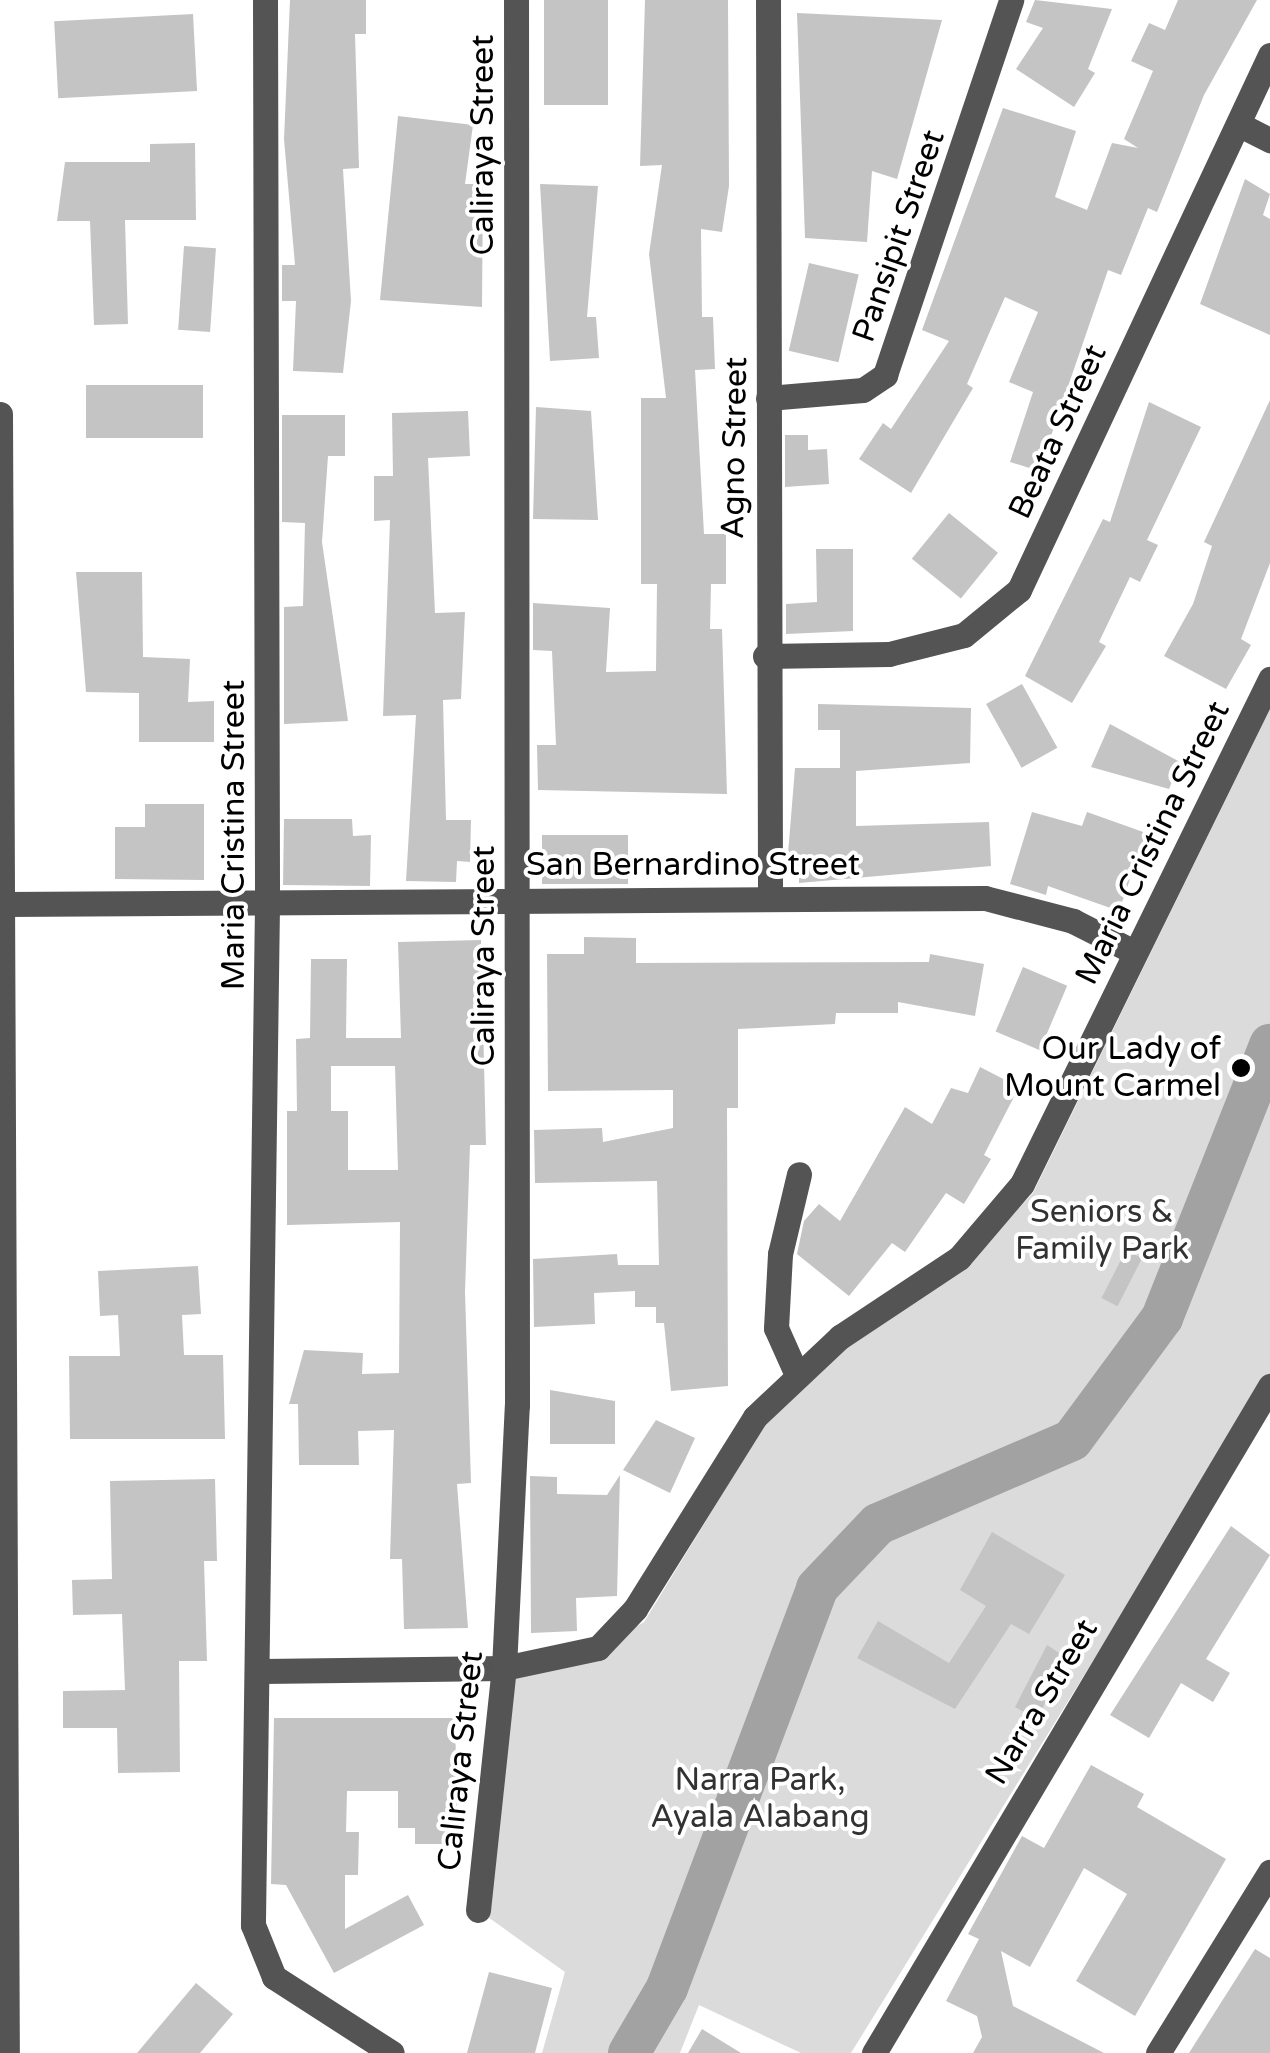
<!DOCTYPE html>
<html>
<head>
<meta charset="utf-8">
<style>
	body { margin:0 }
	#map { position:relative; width:1270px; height:2053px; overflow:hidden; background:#fff; font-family:"Varela Round",sans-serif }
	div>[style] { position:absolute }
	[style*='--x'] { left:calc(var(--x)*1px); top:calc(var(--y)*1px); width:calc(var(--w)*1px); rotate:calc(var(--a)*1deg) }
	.green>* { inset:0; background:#dbdbdb }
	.river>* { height:42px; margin:-21px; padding:0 21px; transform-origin:21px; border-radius:21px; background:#a2a2a2 }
	.building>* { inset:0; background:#c4c4c4; transform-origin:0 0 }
	.minor>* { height:25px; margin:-12.5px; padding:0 12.5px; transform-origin:12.5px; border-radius:12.5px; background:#545454 }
	.dots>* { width:28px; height:28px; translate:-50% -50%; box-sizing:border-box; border:5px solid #fff; border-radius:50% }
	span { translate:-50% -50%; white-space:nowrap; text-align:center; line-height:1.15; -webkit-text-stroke:8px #fff; paint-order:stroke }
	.street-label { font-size:32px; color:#000 }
	.poi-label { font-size:32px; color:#000 }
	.right { translate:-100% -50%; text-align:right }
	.park-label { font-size:32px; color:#323232 }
</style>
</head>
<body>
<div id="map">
	<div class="green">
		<div style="clip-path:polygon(1270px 709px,1270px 1374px,851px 2053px,801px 2053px,699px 2005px,680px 2053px,542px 2053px,565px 1972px,478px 1910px,508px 1668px,599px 1649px,644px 1622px,766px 1423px,840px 1349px,961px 1271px,1033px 1193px)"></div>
	</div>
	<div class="river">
		<div style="--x:629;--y:2053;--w:75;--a:-59.7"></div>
		<div style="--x:667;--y:1988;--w:427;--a:-69.4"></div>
		<div style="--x:817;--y:1588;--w:88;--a:-46.4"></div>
		<div style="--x:878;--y:1524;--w:211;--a:-23.4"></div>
		<div style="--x:1072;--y:1440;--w:152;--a:-53.6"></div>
		<div style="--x:1162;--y:1318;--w:294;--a:-68.4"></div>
	</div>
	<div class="building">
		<div style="clip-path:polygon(290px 0,366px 0,366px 34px,355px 34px,359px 168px,343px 169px,351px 301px,343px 373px,293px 371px,296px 301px,282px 301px,282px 265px,295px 265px,284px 139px)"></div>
		<div style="left:544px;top:0;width:64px;height:105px"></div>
		<div style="clip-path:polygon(645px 0,728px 0,729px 186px,722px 232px,701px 229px,702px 317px,713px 317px,715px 369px,695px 370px,704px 534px,726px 534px,726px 584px,711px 584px,710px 629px,722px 629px,727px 794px,538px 790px,537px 745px,556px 745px,552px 651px,533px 650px,533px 603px,610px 608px,606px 672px,656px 671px,657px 584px,641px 584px,641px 398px,666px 398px,649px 254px,662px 165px,640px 166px)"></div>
		<div style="clip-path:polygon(1035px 0,1112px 9px,1088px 69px,1095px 73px,1074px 107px,1016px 69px,1043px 28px,1026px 22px)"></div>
		<div style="clip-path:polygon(1178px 0,1257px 0,1204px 95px,1157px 212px,1148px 208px,1121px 275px,1108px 270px,1039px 471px,1010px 462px,1033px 392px,1009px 382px,1038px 312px,1005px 297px,967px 384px,973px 388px,911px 493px,859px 459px,883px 423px,891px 429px,949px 341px,922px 330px,1003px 108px,1076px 131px,1055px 197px,1087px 210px,1112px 143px,1138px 148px,1124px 139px,1153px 71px,1131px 61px,1149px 23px,1165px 30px)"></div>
		<div style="clip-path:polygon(797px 13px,942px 20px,897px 179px,872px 171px,867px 242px,805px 238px)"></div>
		<div style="left:193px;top:14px;width:77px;height:139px;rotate:87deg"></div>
		<div style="clip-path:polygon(398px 116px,473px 125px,465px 184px,483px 184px,482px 307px,380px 300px)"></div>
		<div style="clip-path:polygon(195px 143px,196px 220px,125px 220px,128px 324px,94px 325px,90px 221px,57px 221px,65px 162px,150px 162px,150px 144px)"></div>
		<div style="clip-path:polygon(1245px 179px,1270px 194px,1263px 215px,1270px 219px,1270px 335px,1200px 304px)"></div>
		<div style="clip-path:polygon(540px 184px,598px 186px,587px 317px,596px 317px,599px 358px,550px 361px)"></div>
		<div style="left:184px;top:246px;width:32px;height:84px;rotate:4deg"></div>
		<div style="left:809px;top:263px;width:51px;height:90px;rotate:13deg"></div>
		<div style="left:86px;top:385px;width:117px;height:53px"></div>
		<div style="clip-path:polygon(1270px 400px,1270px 563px,1241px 639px,1251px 645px,1226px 689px,1164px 656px,1193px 604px,1212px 546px,1204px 542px)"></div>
		<div style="clip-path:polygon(1149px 402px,1201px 427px,1147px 540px,1158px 545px,1140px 582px,1130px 577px,1099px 642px,1106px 646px,1072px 703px,1025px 676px,1103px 519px,1110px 522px)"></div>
		<div style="clip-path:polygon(536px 407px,591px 411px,598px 520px,533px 519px)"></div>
		<div style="clip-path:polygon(468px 411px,470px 456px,428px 458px,435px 613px,465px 612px,461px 699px,443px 700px,446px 820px,471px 820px,470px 862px,457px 861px,456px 882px,406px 881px,416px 715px,383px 716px,390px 520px,374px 521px,374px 476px,393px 476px,392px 413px)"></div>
		<div style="clip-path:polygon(282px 415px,345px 415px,345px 456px,328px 456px,322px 542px,348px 721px,284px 724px,284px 607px,303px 606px,305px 523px,282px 522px)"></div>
		<div style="clip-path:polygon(785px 435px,808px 435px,808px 450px,827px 449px,829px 484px,785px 487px)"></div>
		<div style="left:949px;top:513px;width:63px;height:59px;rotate:39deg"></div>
		<div style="clip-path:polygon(816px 549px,853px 549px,853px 631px,786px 634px,786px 604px,817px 602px)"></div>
		<div style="clip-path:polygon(76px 572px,142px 572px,143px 657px,190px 659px,188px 702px,214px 701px,214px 742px,139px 742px,139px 693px,86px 692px)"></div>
		<div style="left:1022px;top:684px;width:73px;height:41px;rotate:61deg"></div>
		<div style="clip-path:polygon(818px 704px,971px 708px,970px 763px,856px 771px,856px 826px,989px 822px,991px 866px,799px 883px,799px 866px,787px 866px,795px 768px,840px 768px,840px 730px,818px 730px)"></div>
		<div style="clip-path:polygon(1110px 724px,1180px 762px,1169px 789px,1091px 767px)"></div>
		<div style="clip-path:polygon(145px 804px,204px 804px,204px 880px,115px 879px,115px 827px,145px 827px)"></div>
		<div style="clip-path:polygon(1032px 812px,1082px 826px,1087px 812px,1146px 833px,1119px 911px,1048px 886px,1046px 895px,1010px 884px)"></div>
		<div style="clip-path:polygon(284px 819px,352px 819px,353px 836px,371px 835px,370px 886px,283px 885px)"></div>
		<div style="left:542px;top:835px;width:86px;height:49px"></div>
		<div style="clip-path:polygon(584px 937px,636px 938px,636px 963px,929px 962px,930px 954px,984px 964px,975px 1016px,898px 1002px,898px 1013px,836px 1013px,835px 1024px,738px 1029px,738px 1108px,727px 1108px,728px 1386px,671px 1391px,664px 1323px,656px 1323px,656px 1307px,635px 1307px,635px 1291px,594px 1293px,595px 1324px,534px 1327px,533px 1259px,617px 1254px,618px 1265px,659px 1265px,657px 1181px,535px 1183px,534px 1130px,602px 1128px,603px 1142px,673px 1128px,673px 1090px,548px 1091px,547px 954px,584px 954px)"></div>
		<div style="clip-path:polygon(evenodd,481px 940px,486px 1145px,470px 1145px,465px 1292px,471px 1483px,457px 1484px,468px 1628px,404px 1629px,402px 1559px,390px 1559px,394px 1430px,358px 1431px,359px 1465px,299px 1465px,298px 1404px,289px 1404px,304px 1350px,363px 1353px,362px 1374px,399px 1373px,400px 1222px,287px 1225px,287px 1111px,297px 1111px,296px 1039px,310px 1038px,311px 959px,347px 959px,346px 1038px,401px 1038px,398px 942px,481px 940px,331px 1066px,395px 1066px,398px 1170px,348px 1170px,348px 1111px,331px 1111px,331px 1066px)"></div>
		<div style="left:1023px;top:967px;width:48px;height:70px;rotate:23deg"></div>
		<div style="clip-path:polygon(980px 1067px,1019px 1087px,984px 1155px,991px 1159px,964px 1204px,946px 1193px,905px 1252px,892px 1243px,849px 1296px,797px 1254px,804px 1221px,819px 1204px,840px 1221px,905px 1107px,932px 1124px,951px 1088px,968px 1093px)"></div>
		<div style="left:1126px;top:1250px;width:18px;height:54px;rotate:27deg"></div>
		<div style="clip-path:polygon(198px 1266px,201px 1314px,182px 1315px,184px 1355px,223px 1355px,225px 1439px,70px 1439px,69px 1356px,120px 1356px,118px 1315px,100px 1316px,98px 1271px)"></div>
		<div style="clip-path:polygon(550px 1390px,615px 1401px,615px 1444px,550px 1444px)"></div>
		<div style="clip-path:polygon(656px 1420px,695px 1438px,670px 1493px,623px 1470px)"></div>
		<div style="clip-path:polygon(620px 1475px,617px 1596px,576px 1598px,577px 1631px,531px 1633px,530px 1476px,557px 1477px,557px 1494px,607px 1495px)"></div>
		<div style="clip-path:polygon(215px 1479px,217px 1561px,204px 1561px,207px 1661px,179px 1661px,180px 1772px,118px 1773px,117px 1728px,63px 1728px,63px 1691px,125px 1690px,122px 1614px,73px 1615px,72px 1580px,112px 1579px,110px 1481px)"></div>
		<div style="clip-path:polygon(1231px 1526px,1270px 1555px,1206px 1659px,1230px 1673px,1213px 1702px,1181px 1683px,1149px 1738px,1110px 1715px)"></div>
		<div style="clip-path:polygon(992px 1532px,1065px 1575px,1029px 1634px,1011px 1624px,955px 1709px,857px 1658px,878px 1621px,949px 1663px,986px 1606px,960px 1590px)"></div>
		<div style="clip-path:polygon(1047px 1645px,1070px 1660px,1036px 1719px,1015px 1707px)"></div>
		<div style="clip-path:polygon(274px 1718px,455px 1718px,458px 1844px,415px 1844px,415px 1828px,398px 1828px,398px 1791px,347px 1791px,346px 1832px,359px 1832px,358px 1875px,345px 1875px,345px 1929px,408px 1895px,424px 1925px,334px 1973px,286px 1885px,271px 1884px)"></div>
		<div style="clip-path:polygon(1091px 1765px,1144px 1794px,1137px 1807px,1226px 1859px,1135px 2016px,1076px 1981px,1127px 1894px,1084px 1868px,1030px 1967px,1001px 1951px,1013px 2006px,1104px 2053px,973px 2053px,982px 2037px,977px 2016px,946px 2001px,979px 1939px,968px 1934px,1022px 1836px,1044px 1848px)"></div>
		<div style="clip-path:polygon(1255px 1949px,1270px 1958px,1270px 2053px,1189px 2053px)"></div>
		<div style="clip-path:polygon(489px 1972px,552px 1988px,535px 2053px,467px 2053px)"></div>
		<div style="clip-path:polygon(196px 1983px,233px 2014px,200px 2053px,137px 2053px)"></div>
		<div style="clip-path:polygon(702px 2029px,741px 2053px,688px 2053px)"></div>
	</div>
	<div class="minor">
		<div style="--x:265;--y:0;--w:905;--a:89.87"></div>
		<div style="--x:267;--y:905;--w:1020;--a:90.79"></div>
		<div style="--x:253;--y:1925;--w:56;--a:68"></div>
		<div style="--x:274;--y:1977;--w:140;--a:32.8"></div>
		<div style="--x:768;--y:0;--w:897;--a:89.87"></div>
		<div style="--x:1240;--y:125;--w:34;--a:27"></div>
		<div style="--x:768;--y:398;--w:95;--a:-4.8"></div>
		<div style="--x:863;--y:390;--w:27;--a:-34"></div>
		<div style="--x:885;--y:375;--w:396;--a:-71.4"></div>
		<div style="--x:0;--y:414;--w:1639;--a:89.76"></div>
		<div style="--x:765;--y:656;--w:124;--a:-0.9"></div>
		<div style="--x:889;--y:654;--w:77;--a:-14.2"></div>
		<div style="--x:964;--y:635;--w:71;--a:-39.3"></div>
		<div style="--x:1019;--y:590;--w:591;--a:-64.87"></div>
		<div style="--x:4;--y:904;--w:981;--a:-0.35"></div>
		<div style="--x:985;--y:898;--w:91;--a:14.6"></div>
		<div style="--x:1073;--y:921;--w:66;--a:27"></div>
		<div style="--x:797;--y:1375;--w:51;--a:-114.1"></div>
		<div style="--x:776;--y:1328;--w:74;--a:-86.9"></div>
		<div style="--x:780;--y:1254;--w:82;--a:-76.6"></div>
		<div style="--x:262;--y:1671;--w:242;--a:-0.7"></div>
		<div style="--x:504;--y:1668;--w:96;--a:-12"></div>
		<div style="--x:598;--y:1648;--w:54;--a:-46.5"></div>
		<div style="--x:635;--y:1609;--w:226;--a:-58"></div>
		<div style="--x:755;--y:1417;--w:117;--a:-43.3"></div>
		<div style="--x:840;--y:1337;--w:143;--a:-33.6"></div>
		<div style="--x:959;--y:1258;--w:97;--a:-49.6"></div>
		<div style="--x:1022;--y:1184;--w:563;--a:-63.84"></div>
		<div style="--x:478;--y:1910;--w:243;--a:-83.9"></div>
		<div style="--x:504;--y:1668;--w:263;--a:-87.2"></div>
		<div style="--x:517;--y:1405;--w:1405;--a:-90.04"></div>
		<div style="--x:874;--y:2053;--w:776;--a:-59.3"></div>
		<div style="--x:1158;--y:2053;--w:213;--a:-58.3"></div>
	</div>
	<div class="dots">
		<div style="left:1241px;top:1068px;background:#000"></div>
	</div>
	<div class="street-label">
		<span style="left:483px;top:145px;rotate:-90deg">Caliraya Street</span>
		<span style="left:899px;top:236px;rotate:-71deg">Pansipit Street</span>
		<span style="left:1058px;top:432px;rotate:-65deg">Beata Street</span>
		<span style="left:735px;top:448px;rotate:-89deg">Agno Street</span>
		<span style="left:234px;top:835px;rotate:-90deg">Maria Cristina Street</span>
		<span style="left:1153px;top:843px;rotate:-64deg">Maria Cristina Street</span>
		<span style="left:693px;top:865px">San Bernardino Street</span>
		<span style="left:484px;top:956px;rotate:-90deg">Caliraya Street</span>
		<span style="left:1042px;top:1702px;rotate:-59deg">Narra Street</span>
		<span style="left:461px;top:1761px;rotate:-84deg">Caliraya Street</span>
	</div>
	<div class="poi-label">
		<span class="right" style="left:1221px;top:1068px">Our Lady of<br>Mount Carmel</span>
	</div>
	<div class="park-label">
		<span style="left:1102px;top:1231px">Seniors &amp;<br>Family Park</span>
		<span style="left:760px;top:1799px">Narra Park,<br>Ayala Alabang</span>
	</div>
</div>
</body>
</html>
